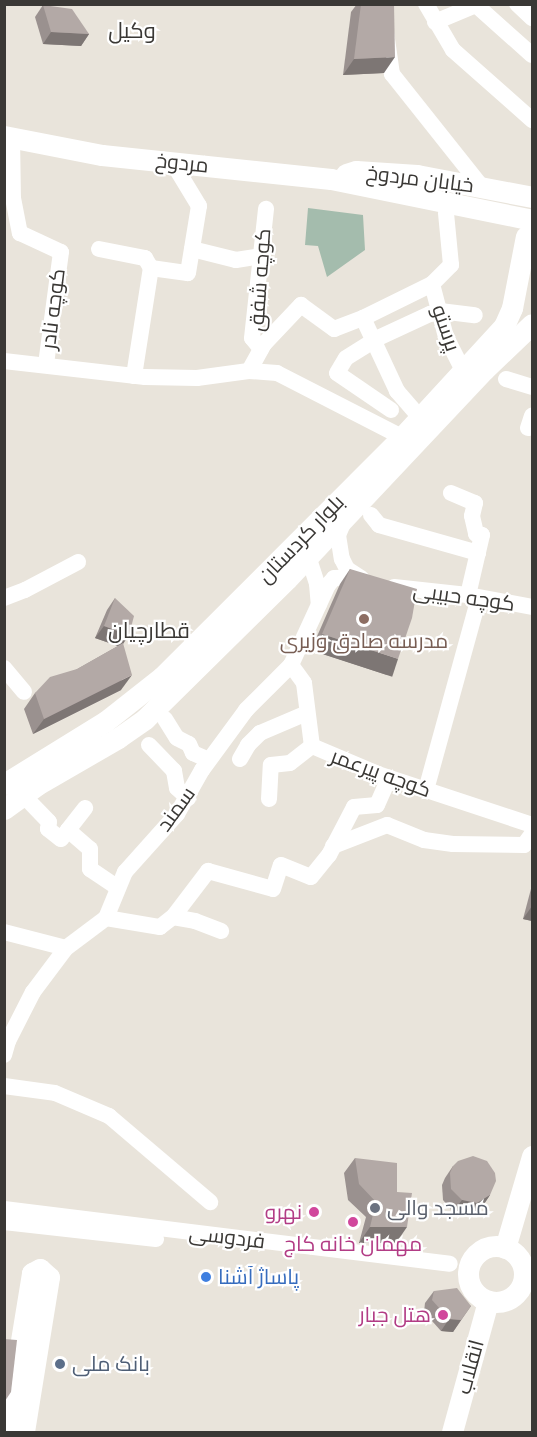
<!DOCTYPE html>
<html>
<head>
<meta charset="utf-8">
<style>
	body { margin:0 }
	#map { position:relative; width:537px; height:1437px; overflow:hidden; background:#e9e4db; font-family:"Archivo Narrow",Cairo,sans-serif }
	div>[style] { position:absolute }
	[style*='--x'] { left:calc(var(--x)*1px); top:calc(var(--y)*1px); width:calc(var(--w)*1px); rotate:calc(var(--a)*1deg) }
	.green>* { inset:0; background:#a4bcad }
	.minor>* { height:16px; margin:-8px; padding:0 8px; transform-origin:8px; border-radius:8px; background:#fff }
	.major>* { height:21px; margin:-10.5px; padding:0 10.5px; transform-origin:10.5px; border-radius:10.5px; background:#fff }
	.major>.ring { margin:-10.5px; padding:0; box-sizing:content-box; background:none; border:21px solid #fff; border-radius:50% }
	.wall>* { inset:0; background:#9a918f }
	.shaded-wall>* { inset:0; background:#7d7674; transform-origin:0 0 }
	.building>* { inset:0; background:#b3a9a6 }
	.dots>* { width:16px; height:16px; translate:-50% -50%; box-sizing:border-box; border:3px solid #fff; border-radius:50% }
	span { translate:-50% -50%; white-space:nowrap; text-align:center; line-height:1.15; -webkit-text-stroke:4.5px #fff; paint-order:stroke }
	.street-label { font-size:21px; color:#3a3835 }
	.education-label { font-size:21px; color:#785e54 }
	.worship-label { font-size:21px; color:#5b616d }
	.left { translate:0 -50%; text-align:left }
	.hotel-label { font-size:21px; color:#b23c85 }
	.right { translate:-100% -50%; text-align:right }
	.shop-label { font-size:21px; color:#366cbe }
	.service-label { font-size:21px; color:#4e5e75 }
	.neighbourhood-label { font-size:22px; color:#3a3835 }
	.frame { position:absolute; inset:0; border:6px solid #3a3835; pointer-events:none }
</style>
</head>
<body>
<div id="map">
	<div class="green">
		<div style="clip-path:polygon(308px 208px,363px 215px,365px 250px,327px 277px,318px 246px,305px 245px)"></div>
	</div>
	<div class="minor">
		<div style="--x:382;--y:4;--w:71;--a:81.9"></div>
		<div style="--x:392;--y:74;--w:144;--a:51.5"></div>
		<div style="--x:426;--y:4;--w:53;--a:59.6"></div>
		<div style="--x:453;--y:50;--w:106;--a:41.5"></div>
		<div style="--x:517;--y:4;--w:21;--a:43"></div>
		<div style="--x:435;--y:22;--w:44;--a:-22.5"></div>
		<div style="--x:476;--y:5;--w:75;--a:41.8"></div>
		<div style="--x:12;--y:137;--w:61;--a:89.1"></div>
		<div style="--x:13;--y:198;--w:36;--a:79"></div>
		<div style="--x:20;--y:233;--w:45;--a:24.9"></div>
		<div style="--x:61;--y:252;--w:113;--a:97.6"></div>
		<div style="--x:99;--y:249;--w:47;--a:11.1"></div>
		<div style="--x:145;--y:258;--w:12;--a:59"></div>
		<div style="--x:192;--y:249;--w:45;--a:14"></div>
		<div style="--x:236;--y:260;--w:24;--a:-9"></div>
		<div style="--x:151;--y:268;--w:37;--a:8"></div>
		<div style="--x:188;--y:273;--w:68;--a:-80.7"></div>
		<div style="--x:199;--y:206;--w:50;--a:-121.2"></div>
		<div style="--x:432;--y:284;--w:55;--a:75.2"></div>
		<div style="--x:446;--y:337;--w:38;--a:63"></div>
		<div style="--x:363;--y:318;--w:81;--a:65"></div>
		<div style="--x:397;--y:391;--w:35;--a:49"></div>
		<div style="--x:261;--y:349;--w:14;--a:-129"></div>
		<div style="--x:252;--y:338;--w:130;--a:-83.8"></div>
		<div style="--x:4;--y:361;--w:142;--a:6.5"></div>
		<div style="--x:145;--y:377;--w:52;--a:1.1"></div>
		<div style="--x:197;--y:378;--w:52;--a:-7.7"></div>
		<div style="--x:249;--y:371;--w:28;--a:4"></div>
		<div style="--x:277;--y:373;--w:140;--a:27.1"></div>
		<div style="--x:249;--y:371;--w:31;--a:-61"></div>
		<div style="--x:264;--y:344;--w:54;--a:-46.5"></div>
		<div style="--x:301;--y:305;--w:41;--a:36"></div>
		<div style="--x:334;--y:329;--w:31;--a:-21"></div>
		<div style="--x:363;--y:318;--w:77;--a:-26.2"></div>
		<div style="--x:432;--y:284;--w:27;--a:-45"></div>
		<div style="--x:451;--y:265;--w:52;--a:-95.5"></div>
		<div style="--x:134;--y:376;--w:109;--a:-81.1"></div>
		<div style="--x:506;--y:379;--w:27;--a:17"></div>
		<div style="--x:391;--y:410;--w:65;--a:-145.6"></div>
		<div style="--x:337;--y:373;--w:17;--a:-59"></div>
		<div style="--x:346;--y:358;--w:38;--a:-32"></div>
		<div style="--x:378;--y:338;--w:57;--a:-24.8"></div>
		<div style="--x:430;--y:314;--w:10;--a:-17"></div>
		<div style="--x:440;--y:311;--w:35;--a:7"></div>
		<div style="--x:528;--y:428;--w:13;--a:-72"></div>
		<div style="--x:451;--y:493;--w:26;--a:23"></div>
		<div style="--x:475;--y:503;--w:13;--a:103"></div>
		<div style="--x:472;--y:516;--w:18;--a:77"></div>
		<div style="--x:476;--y:534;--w:6;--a:9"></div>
		<div style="--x:482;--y:535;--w:62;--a:103.1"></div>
		<div style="--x:371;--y:515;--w:13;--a:51"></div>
		<div style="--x:379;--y:525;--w:103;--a:15.8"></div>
		<div style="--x:344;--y:521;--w:15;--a:113"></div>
		<div style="--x:338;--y:535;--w:24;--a:81"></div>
		<div style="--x:342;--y:559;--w:11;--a:63"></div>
		<div style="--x:347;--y:569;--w:17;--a:33"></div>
		<div style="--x:308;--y:556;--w:29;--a:72"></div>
		<div style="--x:317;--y:584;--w:21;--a:85"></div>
		<div style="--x:394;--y:587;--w:74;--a:6.2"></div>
		<div style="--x:468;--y:595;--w:65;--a:10.6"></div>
		<div style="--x:4;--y:598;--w:22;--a:-21"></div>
		<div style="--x:25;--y:590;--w:60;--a:-27.8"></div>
		<div style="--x:291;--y:665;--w:22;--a:54"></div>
		<div style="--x:304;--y:683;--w:64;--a:82.8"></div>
		<div style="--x:312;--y:746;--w:72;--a:23"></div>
		<div style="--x:378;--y:774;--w:162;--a:18.3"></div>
		<div style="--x:4;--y:668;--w:31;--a:50"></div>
		<div style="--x:165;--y:719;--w:22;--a:58"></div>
		<div style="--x:177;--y:738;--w:13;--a:27"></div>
		<div style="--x:189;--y:744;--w:10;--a:66"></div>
		<div style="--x:193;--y:753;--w:17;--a:24"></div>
		<div style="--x:149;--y:745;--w:36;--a:46"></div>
		<div style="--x:174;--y:771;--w:17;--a:80"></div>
		<div style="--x:177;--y:788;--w:15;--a:42"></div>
		<div style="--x:240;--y:759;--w:16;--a:-60"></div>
		<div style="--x:248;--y:745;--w:17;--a:-45"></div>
		<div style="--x:260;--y:733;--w:51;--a:-23.1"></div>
		<div style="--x:426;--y:790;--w:199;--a:-74.6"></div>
		<div style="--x:23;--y:795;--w:37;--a:46"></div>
		<div style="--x:49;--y:822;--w:7;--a:98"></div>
		<div style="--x:48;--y:829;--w:16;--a:38"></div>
		<div style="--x:61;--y:839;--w:11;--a:-52"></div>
		<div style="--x:68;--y:830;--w:29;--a:41"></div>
		<div style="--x:90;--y:849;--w:20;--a:90"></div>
		<div style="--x:90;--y:869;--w:32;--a:34"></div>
		<div style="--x:269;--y:799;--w:34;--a:-87"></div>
		<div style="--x:271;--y:765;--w:19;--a:-6"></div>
		<div style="--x:290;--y:763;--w:28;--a:-38"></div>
		<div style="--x:68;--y:830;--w:28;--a:-52"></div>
		<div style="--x:333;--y:846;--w:58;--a:-21.3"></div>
		<div style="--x:387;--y:825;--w:40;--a:22"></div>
		<div style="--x:424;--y:840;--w:29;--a:8"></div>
		<div style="--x:453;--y:844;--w:71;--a:0.8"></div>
		<div style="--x:524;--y:845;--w:14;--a:-54"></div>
		<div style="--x:173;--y:917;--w:58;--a:-52.7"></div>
		<div style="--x:208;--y:871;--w:67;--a:15.5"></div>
		<div style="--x:273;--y:889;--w:25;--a:-72"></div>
		<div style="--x:281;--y:865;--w:32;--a:22"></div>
		<div style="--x:311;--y:877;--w:28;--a:-51"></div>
		<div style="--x:329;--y:855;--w:54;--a:-62.5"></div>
		<div style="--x:354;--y:807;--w:23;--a:-5"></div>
		<div style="--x:377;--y:805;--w:30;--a:-66"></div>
		<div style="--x:106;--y:918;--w:55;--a:9.5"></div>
		<div style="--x:160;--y:927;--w:16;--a:-38"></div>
		<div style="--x:173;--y:917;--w:22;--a:10"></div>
		<div style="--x:195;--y:921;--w:28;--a:21"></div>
		<div style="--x:4;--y:932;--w:64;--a:14.5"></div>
		<div style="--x:4;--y:1055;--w:15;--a:-74"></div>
		<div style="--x:8;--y:1041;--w:55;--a:-63"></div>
		<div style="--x:33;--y:992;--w:55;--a:-53.1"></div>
		<div style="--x:66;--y:948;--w:50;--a:-36.9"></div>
		<div style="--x:106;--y:918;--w:50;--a:-67.6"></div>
		<div style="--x:125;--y:872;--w:78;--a:-48.1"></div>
		<div style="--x:177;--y:814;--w:51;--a:-60.4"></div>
		<div style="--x:202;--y:770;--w:74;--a:-53.7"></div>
		<div style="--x:246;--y:710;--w:64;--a:-45"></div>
		<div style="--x:291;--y:665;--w:88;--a:-65.2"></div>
		<div style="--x:328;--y:585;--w:9;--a:-49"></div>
		<div style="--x:334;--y:578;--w:24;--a:-2"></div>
		<div style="--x:4;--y:1086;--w:51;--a:7.8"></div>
		<div style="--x:55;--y:1093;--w:59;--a:23.1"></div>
		<div style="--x:109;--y:1116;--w:133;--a:40.4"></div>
		<div style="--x:4;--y:1209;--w:449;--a:7"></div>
		<div style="--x:4;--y:1222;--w:153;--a:6.4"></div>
	</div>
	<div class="major">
		<div style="--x:4;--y:136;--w:100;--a:11"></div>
		<div style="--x:102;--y:155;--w:230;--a:6"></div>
		<div style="--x:331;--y:179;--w:205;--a:11.5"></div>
		<div style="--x:346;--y:174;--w:10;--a:-17"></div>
		<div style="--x:356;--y:171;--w:61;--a:3.8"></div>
		<div style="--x:417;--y:175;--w:117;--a:10.8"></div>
		<div style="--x:4;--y:784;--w:120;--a:-31.7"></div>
		<div style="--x:106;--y:721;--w:71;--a:-38.2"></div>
		<div style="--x:162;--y:677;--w:339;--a:-45"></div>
		<div style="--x:402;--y:437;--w:151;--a:-47.4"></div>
		<div style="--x:504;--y:326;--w:20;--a:-66"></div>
		<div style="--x:512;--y:308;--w:73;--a:-79"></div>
		<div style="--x:4;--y:809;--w:41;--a:-36"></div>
		<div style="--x:37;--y:785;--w:94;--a:-30.1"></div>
		<div style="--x:118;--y:738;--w:33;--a:-35"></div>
		<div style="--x:145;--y:719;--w:199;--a:-44.6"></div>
		<div style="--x:287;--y:579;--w:287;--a:-46.7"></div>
		<div style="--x:484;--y:370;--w:66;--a:-43.8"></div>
		<div class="ring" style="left:468px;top:1246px;width:35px;height:35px"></div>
		<div style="--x:505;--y:1248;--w:96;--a:-73.6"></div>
		<div style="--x:6;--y:1432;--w:161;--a:-80.7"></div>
		<div style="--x:32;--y:1273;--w:9;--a:-27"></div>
		<div style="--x:40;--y:1269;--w:12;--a:42"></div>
		<div style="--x:49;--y:1277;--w:157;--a:99.2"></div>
		<div style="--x:452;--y:1432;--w:136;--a:-74.6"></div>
	</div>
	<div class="wall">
		<div style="clip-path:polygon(357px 4px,394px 4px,384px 73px,343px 75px,351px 12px)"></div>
		<div style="clip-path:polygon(43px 5px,89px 34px,81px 46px,43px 44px,35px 17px)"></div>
		<div style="clip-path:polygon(350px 569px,387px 675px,311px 650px,340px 584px)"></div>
		<div style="clip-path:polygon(115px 598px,123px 644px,121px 690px,33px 734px,24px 709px,35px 693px,118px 646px,95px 638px,107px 610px)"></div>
		<div style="clip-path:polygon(532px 885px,532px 921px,523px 919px)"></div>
		<div style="clip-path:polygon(355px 1158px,397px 1192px,396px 1243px,359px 1243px,366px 1217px,348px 1200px,344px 1173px)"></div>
		<div style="clip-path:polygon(453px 1166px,490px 1195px,482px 1207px,469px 1215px,453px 1212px,443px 1200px,442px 1185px,445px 1178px)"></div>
		<div style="clip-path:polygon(434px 1291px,471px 1306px,453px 1332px,441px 1331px,424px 1312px,425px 1303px)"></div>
	</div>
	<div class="shaded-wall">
		<div style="clip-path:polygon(51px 32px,89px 34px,81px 46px,43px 44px)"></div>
		<div style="clip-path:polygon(395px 57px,384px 73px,343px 75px,354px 59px)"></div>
		<div style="clip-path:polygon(104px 626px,129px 635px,121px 647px,95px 638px)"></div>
		<div style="left:322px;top:634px;width:80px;height:19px;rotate:18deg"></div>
		<div style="clip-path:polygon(132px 675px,121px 690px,33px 734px,44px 719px)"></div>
		<div style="clip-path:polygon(532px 906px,532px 921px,523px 919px)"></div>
		<div style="clip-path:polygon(490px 1195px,482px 1207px,469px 1215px,453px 1212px,462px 1200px)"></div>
		<div style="clip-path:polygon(370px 1227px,407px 1227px,396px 1243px,359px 1243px)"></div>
		<div style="clip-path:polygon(449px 1319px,461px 1320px,453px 1332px,441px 1331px)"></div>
	</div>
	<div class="building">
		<div style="clip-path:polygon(361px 4px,394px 4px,395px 57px,354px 59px)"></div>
		<div style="clip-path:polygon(43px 5px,72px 9px,89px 34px,51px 32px)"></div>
		<div style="clip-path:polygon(350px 569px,417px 589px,412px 618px,398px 659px,322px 634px)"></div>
		<div style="clip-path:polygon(115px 598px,134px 616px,129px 635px,104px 626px)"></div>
		<div style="clip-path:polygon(123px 643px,132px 675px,44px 719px,35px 693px,50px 677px,77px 669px)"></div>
		<div style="clip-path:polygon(473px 1156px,487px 1161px,495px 1173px,496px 1181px,490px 1195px,477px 1203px,462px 1200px,451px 1189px,450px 1173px,453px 1166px,458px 1161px)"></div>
		<div style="clip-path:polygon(355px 1158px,397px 1163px,397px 1192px,412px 1193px,407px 1227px,370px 1227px,376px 1202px,359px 1184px)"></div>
		<div style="clip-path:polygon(457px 1288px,471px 1306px,461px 1320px,449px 1319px,432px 1300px,434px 1291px)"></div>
		<div style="clip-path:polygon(4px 1339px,17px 1340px,11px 1392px,5px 1401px,4px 1401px)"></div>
	</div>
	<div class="dots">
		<div style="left:364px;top:619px;background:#8d6e63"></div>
		<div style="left:375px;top:1208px;background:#6b7280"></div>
		<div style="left:314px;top:1212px;background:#d1479c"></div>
		<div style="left:353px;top:1222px;background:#d1479c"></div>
		<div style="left:206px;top:1277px;background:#3f7fe0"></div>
		<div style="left:443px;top:1315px;background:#d1479c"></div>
		<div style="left:60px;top:1364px;background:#5c6f8a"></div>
	</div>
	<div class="street-label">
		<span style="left:182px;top:163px;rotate:6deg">مردوخ</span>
		<span style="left:420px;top:179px;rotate:7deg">خیابان مردوخ</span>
		<span style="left:260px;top:280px;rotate:-86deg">کوچه شفق</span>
		<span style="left:53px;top:309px;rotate:-83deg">کوچه نادر</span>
		<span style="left:446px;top:328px;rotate:71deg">پرستو</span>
		<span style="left:301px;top:539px;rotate:-46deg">بلوار کردستان</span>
		<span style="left:464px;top:597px;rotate:8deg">کوچه حبیبی</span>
		<span style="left:381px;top:773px;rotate:20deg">کوچه پیرعمر</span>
		<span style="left:176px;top:809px;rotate:-54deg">سمند</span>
		<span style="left:227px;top:1237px;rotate:7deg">فردوسی</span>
		<span style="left:470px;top:1367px;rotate:-75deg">انقلاب</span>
	</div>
	<div class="education-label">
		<span style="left:364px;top:641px">مدرسه صادق وزیری</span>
	</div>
	<div class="worship-label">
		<span class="left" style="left:387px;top:1208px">مسجد والی</span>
	</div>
	<div class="hotel-label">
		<span class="right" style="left:302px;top:1212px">نهرو</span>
		<span style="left:353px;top:1244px">مهمان خانه کاج</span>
		<span class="right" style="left:431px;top:1315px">هتل جبار</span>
	</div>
	<div class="shop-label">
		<span class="left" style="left:218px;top:1277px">پاساژ آشنا</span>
	</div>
	<div class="service-label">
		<span class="left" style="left:72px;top:1364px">بانک ملی</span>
	</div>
	<div class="neighbourhood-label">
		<span style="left:132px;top:31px">وکیل</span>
		<span style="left:149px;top:631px">قطارچیان</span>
	</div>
	<div class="frame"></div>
</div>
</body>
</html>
